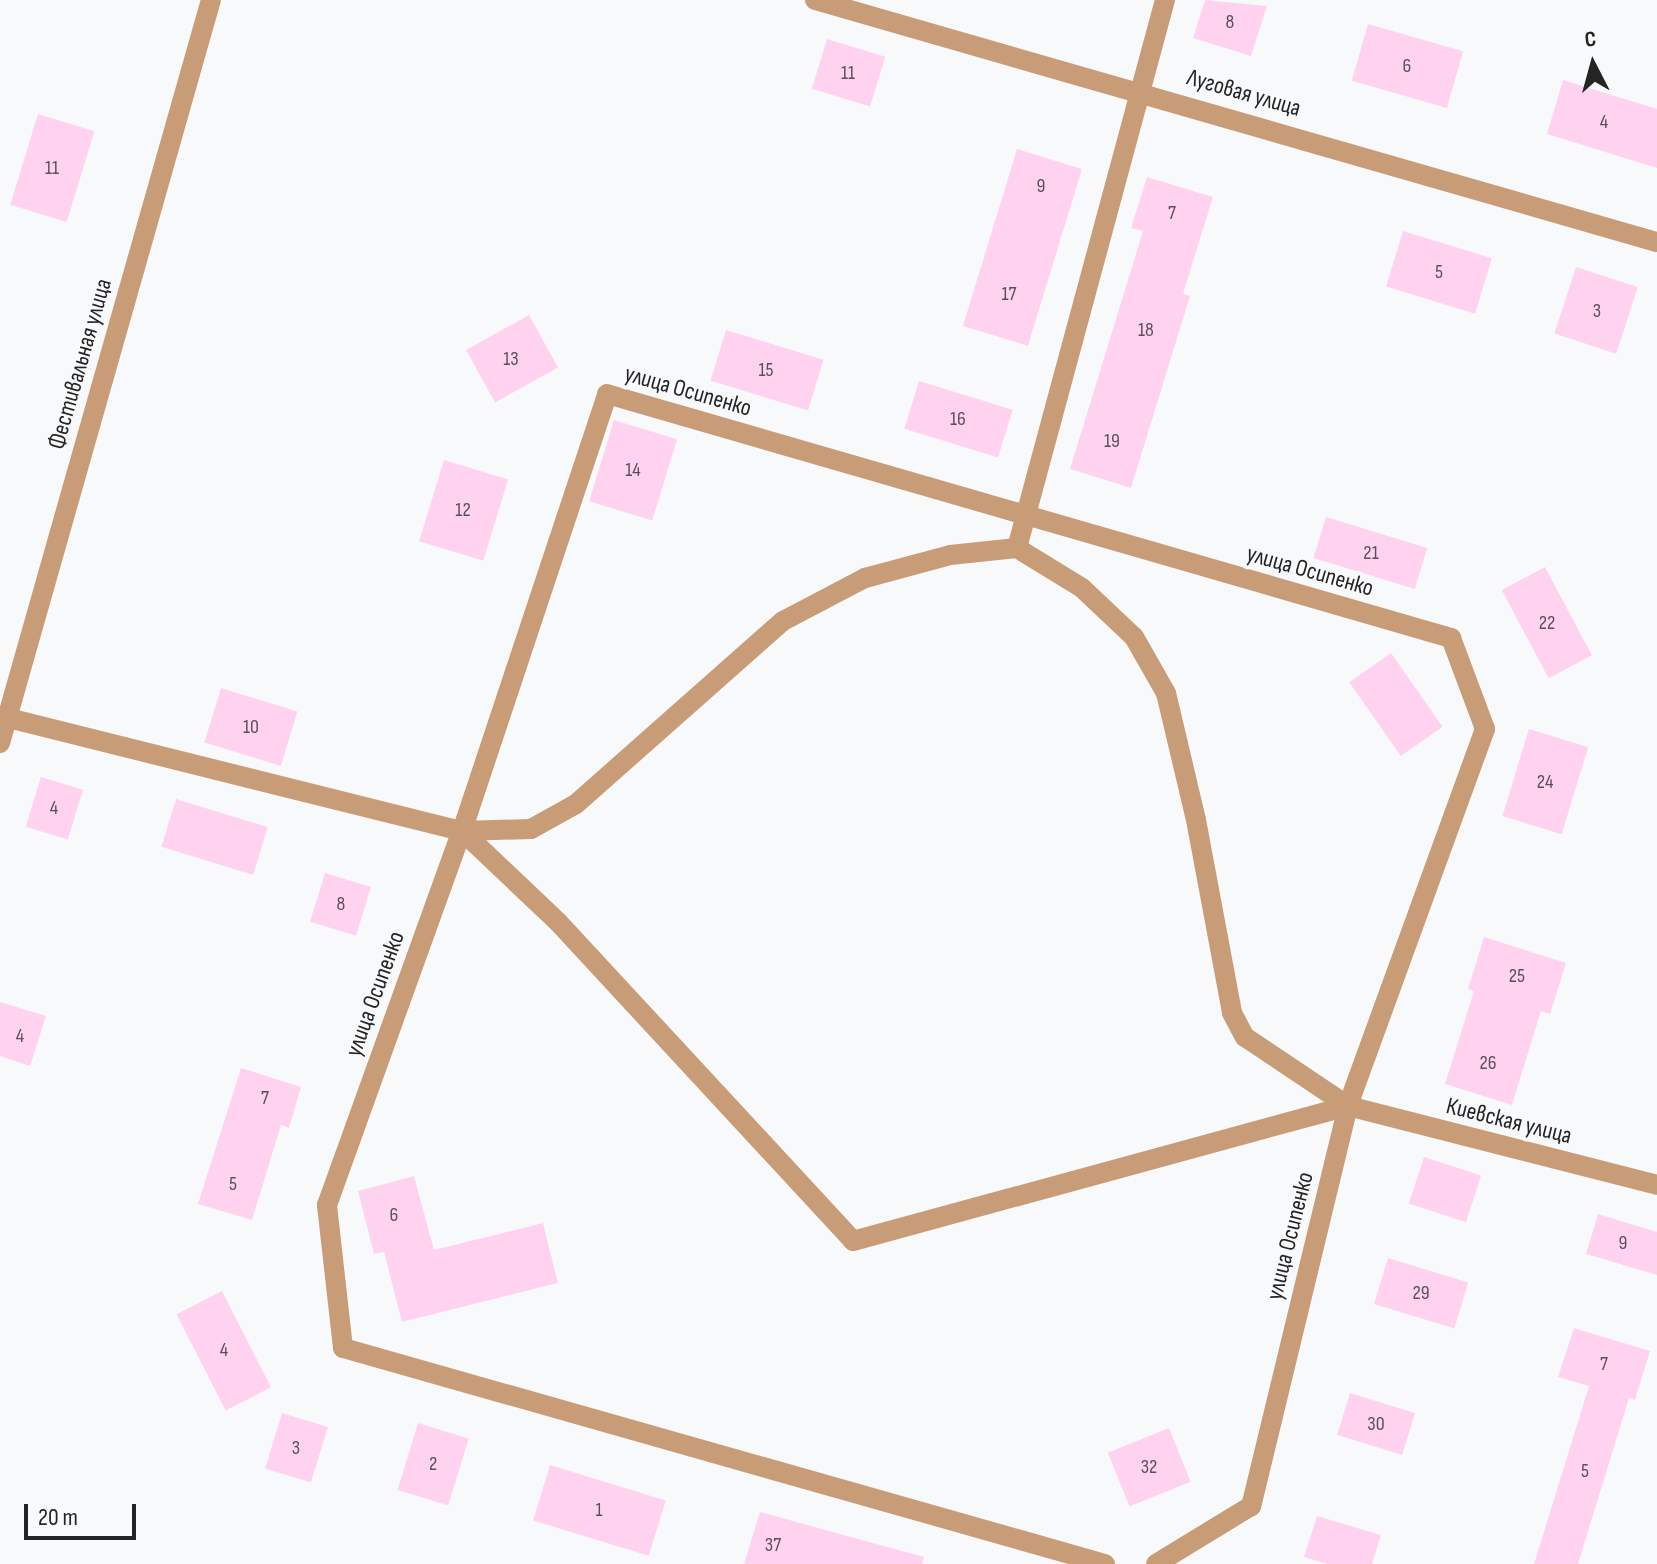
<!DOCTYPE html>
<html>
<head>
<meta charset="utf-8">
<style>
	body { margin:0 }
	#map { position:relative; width:1657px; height:1564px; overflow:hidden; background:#f8f9fa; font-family:"Sofia Sans Condensed",sans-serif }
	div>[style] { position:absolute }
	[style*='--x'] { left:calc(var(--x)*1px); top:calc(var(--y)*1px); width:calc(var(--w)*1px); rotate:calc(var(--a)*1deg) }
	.building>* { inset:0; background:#ffd3f0; transform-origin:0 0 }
	.minor>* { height:20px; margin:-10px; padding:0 10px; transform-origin:10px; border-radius:10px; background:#c99c78 }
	span { translate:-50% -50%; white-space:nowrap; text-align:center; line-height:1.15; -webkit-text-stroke:8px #f8f9fa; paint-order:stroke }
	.number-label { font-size:20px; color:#5b5058 }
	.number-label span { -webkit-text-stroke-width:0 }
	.street-label { font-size:24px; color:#242425 }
	.north { position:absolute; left:1553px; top:24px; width:80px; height:80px; -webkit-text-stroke:6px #f8f9fa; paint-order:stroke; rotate:354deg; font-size:22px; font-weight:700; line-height:32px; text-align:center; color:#242425 }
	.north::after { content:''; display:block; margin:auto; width:28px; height:36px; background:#242425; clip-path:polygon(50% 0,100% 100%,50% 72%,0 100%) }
	.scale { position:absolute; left:24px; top:1504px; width:112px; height:36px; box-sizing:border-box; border:4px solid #242425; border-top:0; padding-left:10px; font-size:24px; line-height:28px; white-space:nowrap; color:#242425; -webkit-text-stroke:6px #f8f9fa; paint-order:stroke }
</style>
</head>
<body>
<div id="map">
	<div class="building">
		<div style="clip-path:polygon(1205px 0,1267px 6px,1251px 56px,1193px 38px)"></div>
		<div style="left:1368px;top:24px;width:99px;height:59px;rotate:16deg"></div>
		<div style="left:827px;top:39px;width:61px;height:52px;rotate:17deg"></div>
		<div style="clip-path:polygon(1563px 80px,1657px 109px,1657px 168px,1547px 134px)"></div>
		<div style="left:38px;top:114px;width:59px;height:95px;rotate:17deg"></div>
		<div style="left:1017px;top:149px;width:68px;height:185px;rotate:17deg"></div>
		<div style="clip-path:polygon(1147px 177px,1213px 197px,1183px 294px,1190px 296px,1131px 488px,1070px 469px,1143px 231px,1131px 228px)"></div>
		<div style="left:1403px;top:231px;width:93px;height:58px;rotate:17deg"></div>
		<div style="left:1576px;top:267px;width:65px;height:70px;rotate:18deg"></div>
		<div style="left:529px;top:315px;width:60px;height:72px;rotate:61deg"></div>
		<div style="left:726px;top:330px;width:102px;height:53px;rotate:17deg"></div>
		<div style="left:919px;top:381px;width:98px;height:50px;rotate:17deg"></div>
		<div style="left:614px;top:420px;width:66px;height:85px;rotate:17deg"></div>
		<div style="left:444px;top:460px;width:67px;height:85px;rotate:17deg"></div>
		<div style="left:1326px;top:517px;width:106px;height:43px;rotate:17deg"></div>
		<div style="left:1545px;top:567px;width:100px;height:49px;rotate:62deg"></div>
		<div style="left:1391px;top:653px;width:90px;height:51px;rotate:55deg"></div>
		<div style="left:221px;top:688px;width:80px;height:57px;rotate:17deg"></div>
		<div style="left:1529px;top:729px;width:62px;height:91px;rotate:17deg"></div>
		<div style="left:41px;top:777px;width:44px;height:52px;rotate:17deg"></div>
		<div style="left:176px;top:799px;width:96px;height:50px;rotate:17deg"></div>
		<div style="left:325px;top:873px;width:48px;height:51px;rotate:17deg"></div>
		<div style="clip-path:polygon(1484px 937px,1566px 963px,1550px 1014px,1541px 1011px,1512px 1105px,1445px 1084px,1474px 991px,1468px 989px)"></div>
		<div style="clip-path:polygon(0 1002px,46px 1016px,30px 1066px,0 1056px)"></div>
		<div style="clip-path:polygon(241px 1068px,301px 1087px,289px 1128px,281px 1125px,252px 1220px,198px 1204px)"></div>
		<div style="left:1424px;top:1157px;width:60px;height:49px;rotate:18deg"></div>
		<div style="clip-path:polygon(414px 1176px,434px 1250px,543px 1223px,558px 1283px,402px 1322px,384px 1252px,374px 1254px,358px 1191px)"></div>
		<div style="clip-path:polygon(1598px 1214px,1657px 1232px,1657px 1275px,1586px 1254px)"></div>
		<div style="left:1388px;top:1258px;width:84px;height:48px;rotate:17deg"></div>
		<div style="left:222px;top:1291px;width:108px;height:51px;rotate:63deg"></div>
		<div style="clip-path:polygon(1574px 1328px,1650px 1351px,1635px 1400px,1629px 1398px,1578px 1564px,1534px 1564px,1589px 1386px,1558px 1377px)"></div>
		<div style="left:1350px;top:1393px;width:68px;height:44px;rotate:17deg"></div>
		<div style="left:282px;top:1413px;width:48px;height:58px;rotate:17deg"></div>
		<div style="left:418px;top:1423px;width:53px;height:70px;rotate:17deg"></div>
		<div style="left:1169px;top:1428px;width:58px;height:66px;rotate:68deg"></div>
		<div style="left:550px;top:1465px;width:121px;height:58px;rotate:17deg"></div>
		<div style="clip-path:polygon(760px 1512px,924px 1557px,922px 1564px,744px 1564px)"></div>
		<div style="clip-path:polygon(1317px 1516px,1381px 1535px,1372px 1564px,1328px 1564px,1304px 1557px)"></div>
	</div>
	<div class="minor">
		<div style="--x:815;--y:0;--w:876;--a:16.04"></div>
		<div style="--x:1017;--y:548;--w:568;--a:-74.89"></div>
		<div style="--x:0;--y:716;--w:476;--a:14"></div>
		<div style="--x:462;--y:831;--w:69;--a:-1.7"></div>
		<div style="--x:531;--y:829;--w:51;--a:-29.1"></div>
		<div style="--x:576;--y:804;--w:276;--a:-41.5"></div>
		<div style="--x:783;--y:621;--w:93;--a:-27.7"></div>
		<div style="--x:865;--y:578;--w:88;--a:-15.1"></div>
		<div style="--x:950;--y:555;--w:67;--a:-6"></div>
		<div style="--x:1017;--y:548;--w:76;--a:31.6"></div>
		<div style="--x:1082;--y:588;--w:71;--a:43.3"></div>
		<div style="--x:1134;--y:637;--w:64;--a:60.3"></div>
		<div style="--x:1166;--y:693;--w:130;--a:76.7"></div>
		<div style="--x:1196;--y:820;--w:196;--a:79.4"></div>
		<div style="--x:1232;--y:1013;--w:27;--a:62"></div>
		<div style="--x:1245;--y:1037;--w:124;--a:33.8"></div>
		<div style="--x:1348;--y:1106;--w:319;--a:14.3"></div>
		<div style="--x:0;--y:743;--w:772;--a:-74.15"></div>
		<div style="--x:462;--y:831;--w:132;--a:43.5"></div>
		<div style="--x:558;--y:922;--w:434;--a:47.2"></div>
		<div style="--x:853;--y:1241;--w:513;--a:-15.26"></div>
		<div style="--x:1105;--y:1564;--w:792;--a:-164.17"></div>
		<div style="--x:343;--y:1348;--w:144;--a:-96.4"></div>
		<div style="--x:327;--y:1205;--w:398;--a:-70.2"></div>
		<div style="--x:462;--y:831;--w:460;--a:-71.6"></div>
		<div style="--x:607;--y:394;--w:879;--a:16.12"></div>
		<div style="--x:1451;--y:638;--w:97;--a:69.5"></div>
		<div style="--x:1485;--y:729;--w:401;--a:110"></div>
		<div style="--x:1348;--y:1106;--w:412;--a:103.6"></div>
		<div style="--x:1251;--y:1506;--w:111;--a:148.6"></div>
	</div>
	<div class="number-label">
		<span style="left:1230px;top:22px">8</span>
		<span style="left:1407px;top:66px">6</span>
		<span style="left:848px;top:73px">11</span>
		<span style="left:1604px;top:122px">4</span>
		<span style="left:52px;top:168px">11</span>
		<span style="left:1041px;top:186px">9</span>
		<span style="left:1172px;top:213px">7</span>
		<span style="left:1439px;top:272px">5</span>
		<span style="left:1009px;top:294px">17</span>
		<span style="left:1597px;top:311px">3</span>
		<span style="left:1146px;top:330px">18</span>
		<span style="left:511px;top:359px">13</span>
		<span style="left:766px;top:370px">15</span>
		<span style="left:958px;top:419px">16</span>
		<span style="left:1112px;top:441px">19</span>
		<span style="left:633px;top:470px">14</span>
		<span style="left:463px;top:510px">12</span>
		<span style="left:1371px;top:553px">21</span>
		<span style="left:1547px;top:623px">22</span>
		<span style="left:251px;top:727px">10</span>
		<span style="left:1545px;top:782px">24</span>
		<span style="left:54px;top:808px">4</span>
		<span style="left:341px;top:904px">8</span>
		<span style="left:1517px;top:976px">25</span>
		<span style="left:20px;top:1036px">4</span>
		<span style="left:1488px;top:1063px">26</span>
		<span style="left:265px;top:1098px">7</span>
		<span style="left:233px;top:1184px">5</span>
		<span style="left:394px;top:1215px">6</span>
		<span style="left:1623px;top:1243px">9</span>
		<span style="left:1421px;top:1293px">29</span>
		<span style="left:224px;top:1350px">4</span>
		<span style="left:1604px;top:1364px">7</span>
		<span style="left:1376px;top:1424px">30</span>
		<span style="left:296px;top:1448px">3</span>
		<span style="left:433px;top:1464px">2</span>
		<span style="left:1149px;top:1467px">32</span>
		<span style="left:1585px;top:1471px">5</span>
		<span style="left:599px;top:1510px">1</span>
		<span style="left:773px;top:1545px">37</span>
	</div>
	<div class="street-label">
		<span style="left:1244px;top:93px;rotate:16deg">Луговая улица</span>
		<span style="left:80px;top:364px;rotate:-74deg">Фестивальная улица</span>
		<span style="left:688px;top:391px;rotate:16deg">улица Осипенко</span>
		<span style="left:1310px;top:571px;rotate:16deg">улица Осипенко</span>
		<span style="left:375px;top:994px;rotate:-70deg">улица Осипенко</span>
		<span style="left:1509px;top:1121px;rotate:14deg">Киевская улица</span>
		<span style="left:1290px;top:1236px;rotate:-76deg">улица Осипенко</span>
	</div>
	<div class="north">С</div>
	<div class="scale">20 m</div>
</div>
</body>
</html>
